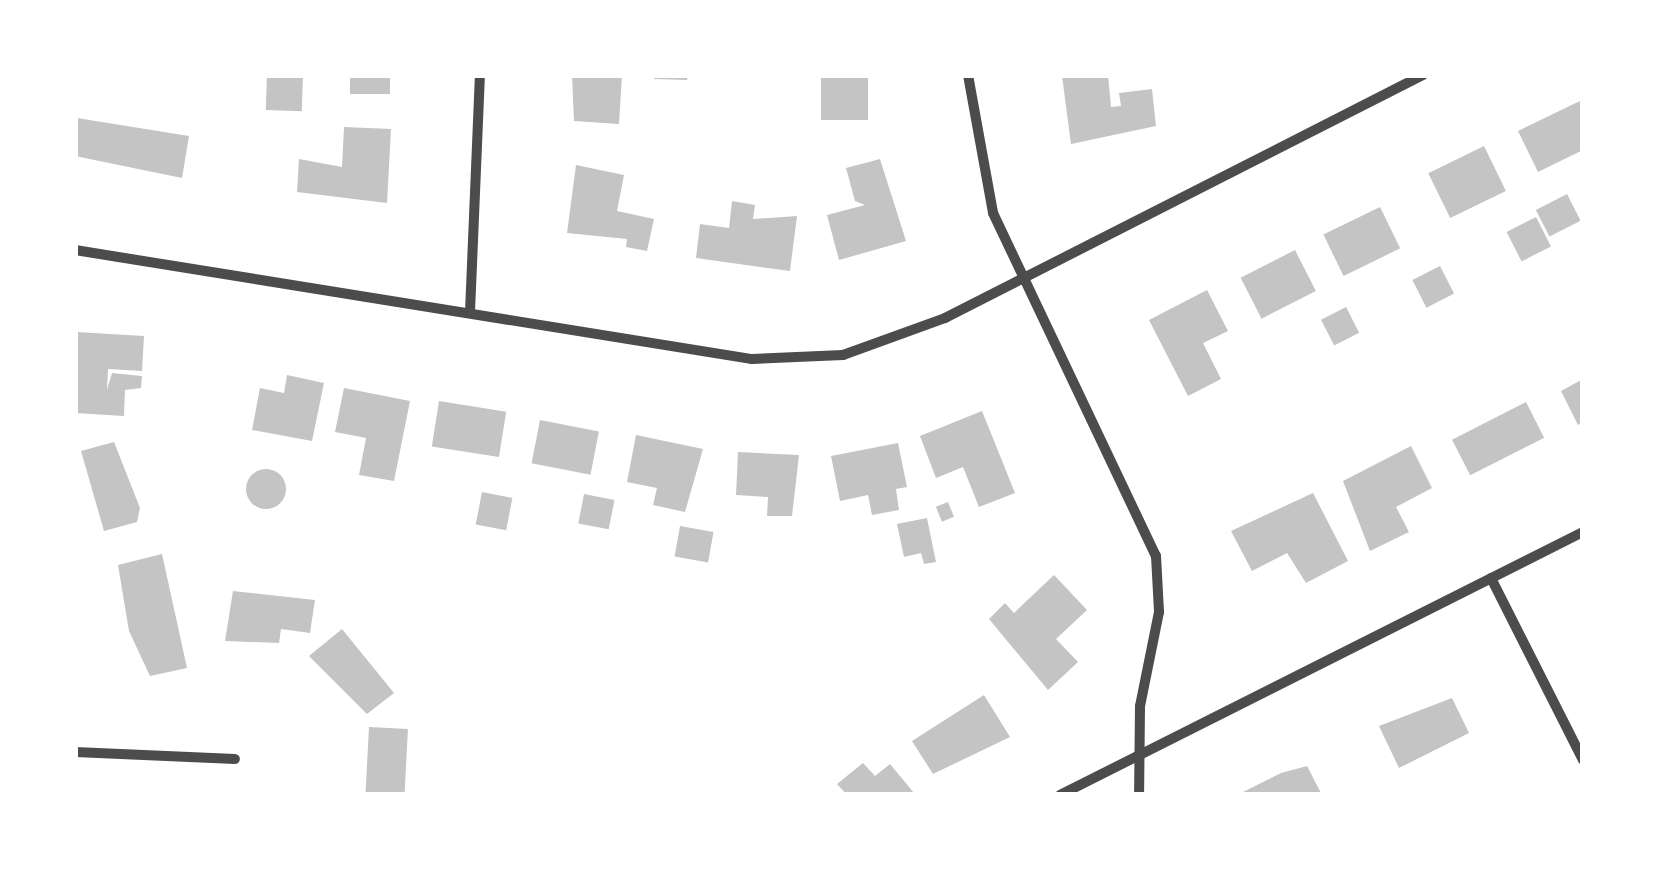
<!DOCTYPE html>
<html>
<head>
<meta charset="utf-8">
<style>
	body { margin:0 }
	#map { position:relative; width:1658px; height:870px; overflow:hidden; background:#fff; font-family:"DM Sans",sans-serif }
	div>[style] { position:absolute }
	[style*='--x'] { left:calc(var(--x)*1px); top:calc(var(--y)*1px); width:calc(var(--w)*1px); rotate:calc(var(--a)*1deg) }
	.building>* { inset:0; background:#c4c4c4; transform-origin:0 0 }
	.round { border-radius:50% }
	.minor>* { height:10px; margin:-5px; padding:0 5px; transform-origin:5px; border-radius:5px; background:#4c4c4c }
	span { translate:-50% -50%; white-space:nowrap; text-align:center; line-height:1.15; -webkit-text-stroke:8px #fff; paint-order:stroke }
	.frame { position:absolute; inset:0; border:78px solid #fff; pointer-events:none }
</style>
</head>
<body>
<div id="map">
	<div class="building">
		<div style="left:267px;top:75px;width:36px;height:35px;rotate:2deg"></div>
		<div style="left:350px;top:75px;width:40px;height:19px"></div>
		<div style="clip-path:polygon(572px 75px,622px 75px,619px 124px,574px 121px)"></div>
		<div style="clip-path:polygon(654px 75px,688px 75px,687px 80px,654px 79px)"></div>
		<div style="left:821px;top:75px;width:47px;height:45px"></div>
		<div style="clip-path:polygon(1108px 75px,1111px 107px,1121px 106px,1119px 93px,1152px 89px,1156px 126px,1071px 144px,1062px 76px)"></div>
		<div style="clip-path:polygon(1582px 100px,1583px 150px,1538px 172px,1518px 131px)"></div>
		<div style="clip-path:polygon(77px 118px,189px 136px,182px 178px,75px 156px)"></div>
		<div style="clip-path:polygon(344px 127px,391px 129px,387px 203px,297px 192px,299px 159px,342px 167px)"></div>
		<div style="left:1484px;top:146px;width:50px;height:62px;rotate:64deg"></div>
		<div style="clip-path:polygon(880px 159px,906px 241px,839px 260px,827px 215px,865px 205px,855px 201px,846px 168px)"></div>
		<div style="clip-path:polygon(576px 165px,624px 175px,617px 211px,654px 219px,647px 251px,626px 247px,627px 239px,567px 233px)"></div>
		<div style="left:1567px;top:194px;width:30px;height:35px;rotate:63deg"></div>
		<div style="clip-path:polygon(732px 201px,755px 205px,753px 219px,797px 216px,790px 271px,696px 258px,700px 224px,729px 228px)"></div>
		<div style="left:1380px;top:207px;width:46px;height:63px;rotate:64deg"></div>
		<div style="left:1536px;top:217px;width:33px;height:33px;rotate:63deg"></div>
		<div style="left:1295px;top:250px;width:46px;height:61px;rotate:63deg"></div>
		<div style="left:1440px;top:266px;width:31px;height:31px;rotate:63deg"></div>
		<div style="clip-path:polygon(1207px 290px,1228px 331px,1203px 343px,1221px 379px,1188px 396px,1149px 320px)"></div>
		<div style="left:1346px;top:307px;width:29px;height:28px;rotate:63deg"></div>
		<div style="clip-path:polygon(76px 332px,144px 336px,142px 371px,108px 369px,107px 390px,112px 373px,142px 376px,141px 388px,125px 390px,124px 416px,75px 413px)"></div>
		<div style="clip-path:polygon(287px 375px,324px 383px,312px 441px,252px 430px,260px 388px,284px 393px)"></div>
		<div style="clip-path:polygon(1583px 379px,1583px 422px,1578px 425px,1561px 391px)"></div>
		<div style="clip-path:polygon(344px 388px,410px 401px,394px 481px,359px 475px,366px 438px,335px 432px)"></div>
		<div style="left:439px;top:401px;width:68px;height:46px;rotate:9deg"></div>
		<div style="left:1526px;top:402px;width:40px;height:83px;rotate:63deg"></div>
		<div style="clip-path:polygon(982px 411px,1015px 493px,979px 507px,963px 467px,936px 478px,920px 436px)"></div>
		<div style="left:540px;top:420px;width:60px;height:44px;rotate:11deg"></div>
		<div style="clip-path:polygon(636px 435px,703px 449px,685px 512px,653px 505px,657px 488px,627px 482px)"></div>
		<div style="clip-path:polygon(114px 442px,140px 508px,137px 522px,104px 531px,81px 451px)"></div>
		<div style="clip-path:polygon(898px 443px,907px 487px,896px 489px,899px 510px,872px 515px,868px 495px,840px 501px,831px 456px)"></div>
		<div style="clip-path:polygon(1411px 446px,1432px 488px,1396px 507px,1409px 532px,1370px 551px,1343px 481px)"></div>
		<div style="clip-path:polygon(738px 452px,799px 455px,792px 516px,767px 516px,768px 497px,736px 495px)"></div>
		<div class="round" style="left:246px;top:469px;width:40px;height:40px"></div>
		<div style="left:482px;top:492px;width:31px;height:33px;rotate:11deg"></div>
		<div style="clip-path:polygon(1313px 493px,1348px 561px,1306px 583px,1287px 553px,1252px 571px,1231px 531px)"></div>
		<div style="left:584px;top:494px;width:31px;height:30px;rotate:11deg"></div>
		<div style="left:948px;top:502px;width:16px;height:13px;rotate:68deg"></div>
		<div style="clip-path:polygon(927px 518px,936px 562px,924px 564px,921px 553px,904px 557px,897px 524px)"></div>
		<div style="left:680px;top:526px;width:34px;height:31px;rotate:10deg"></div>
		<div style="clip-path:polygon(162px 554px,187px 668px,150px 676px,129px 631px,118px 565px)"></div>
		<div style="clip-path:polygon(1054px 575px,1087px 610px,1056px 639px,1078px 662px,1048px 690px,989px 619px,1005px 603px,1014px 613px)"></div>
		<div style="clip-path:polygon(233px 591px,315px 600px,310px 633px,281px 629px,279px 643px,225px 641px)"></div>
		<div style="clip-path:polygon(342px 629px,394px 693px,367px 714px,309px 656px)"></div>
		<div style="clip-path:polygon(984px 695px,1010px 737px,933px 774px,912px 741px)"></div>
		<div style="clip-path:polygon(1452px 698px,1469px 733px,1399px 768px,1379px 726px)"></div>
		<div style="left:369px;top:727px;width:39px;height:68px;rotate:3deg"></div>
		<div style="clip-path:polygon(863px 763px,875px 776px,890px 764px,914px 793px,847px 795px,837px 784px)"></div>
		<div style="clip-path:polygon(1307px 766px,1322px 795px,1237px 795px,1281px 773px)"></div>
	</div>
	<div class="minor">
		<div style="--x:968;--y:75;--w:140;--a:79.7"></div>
		<div style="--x:993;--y:213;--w:380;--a:64.6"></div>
		<div style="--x:1156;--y:556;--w:56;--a:86.9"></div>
		<div style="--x:1159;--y:612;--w:96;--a:101.4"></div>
		<div style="--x:1140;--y:706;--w:89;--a:90.6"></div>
		<div style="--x:75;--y:250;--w:686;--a:9.15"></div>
		<div style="--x:752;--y:359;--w:91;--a:-2.5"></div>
		<div style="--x:843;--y:355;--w:109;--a:-19.9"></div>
		<div style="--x:945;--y:318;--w:536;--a:-26.95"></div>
		<div style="--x:470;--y:312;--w:237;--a:-87.6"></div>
		<div style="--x:1491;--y:578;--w:204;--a:63.2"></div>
		<div style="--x:75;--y:752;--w:160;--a:2.5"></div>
		<div style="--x:1060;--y:795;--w:585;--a:-26.7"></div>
	</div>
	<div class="frame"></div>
</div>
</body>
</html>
